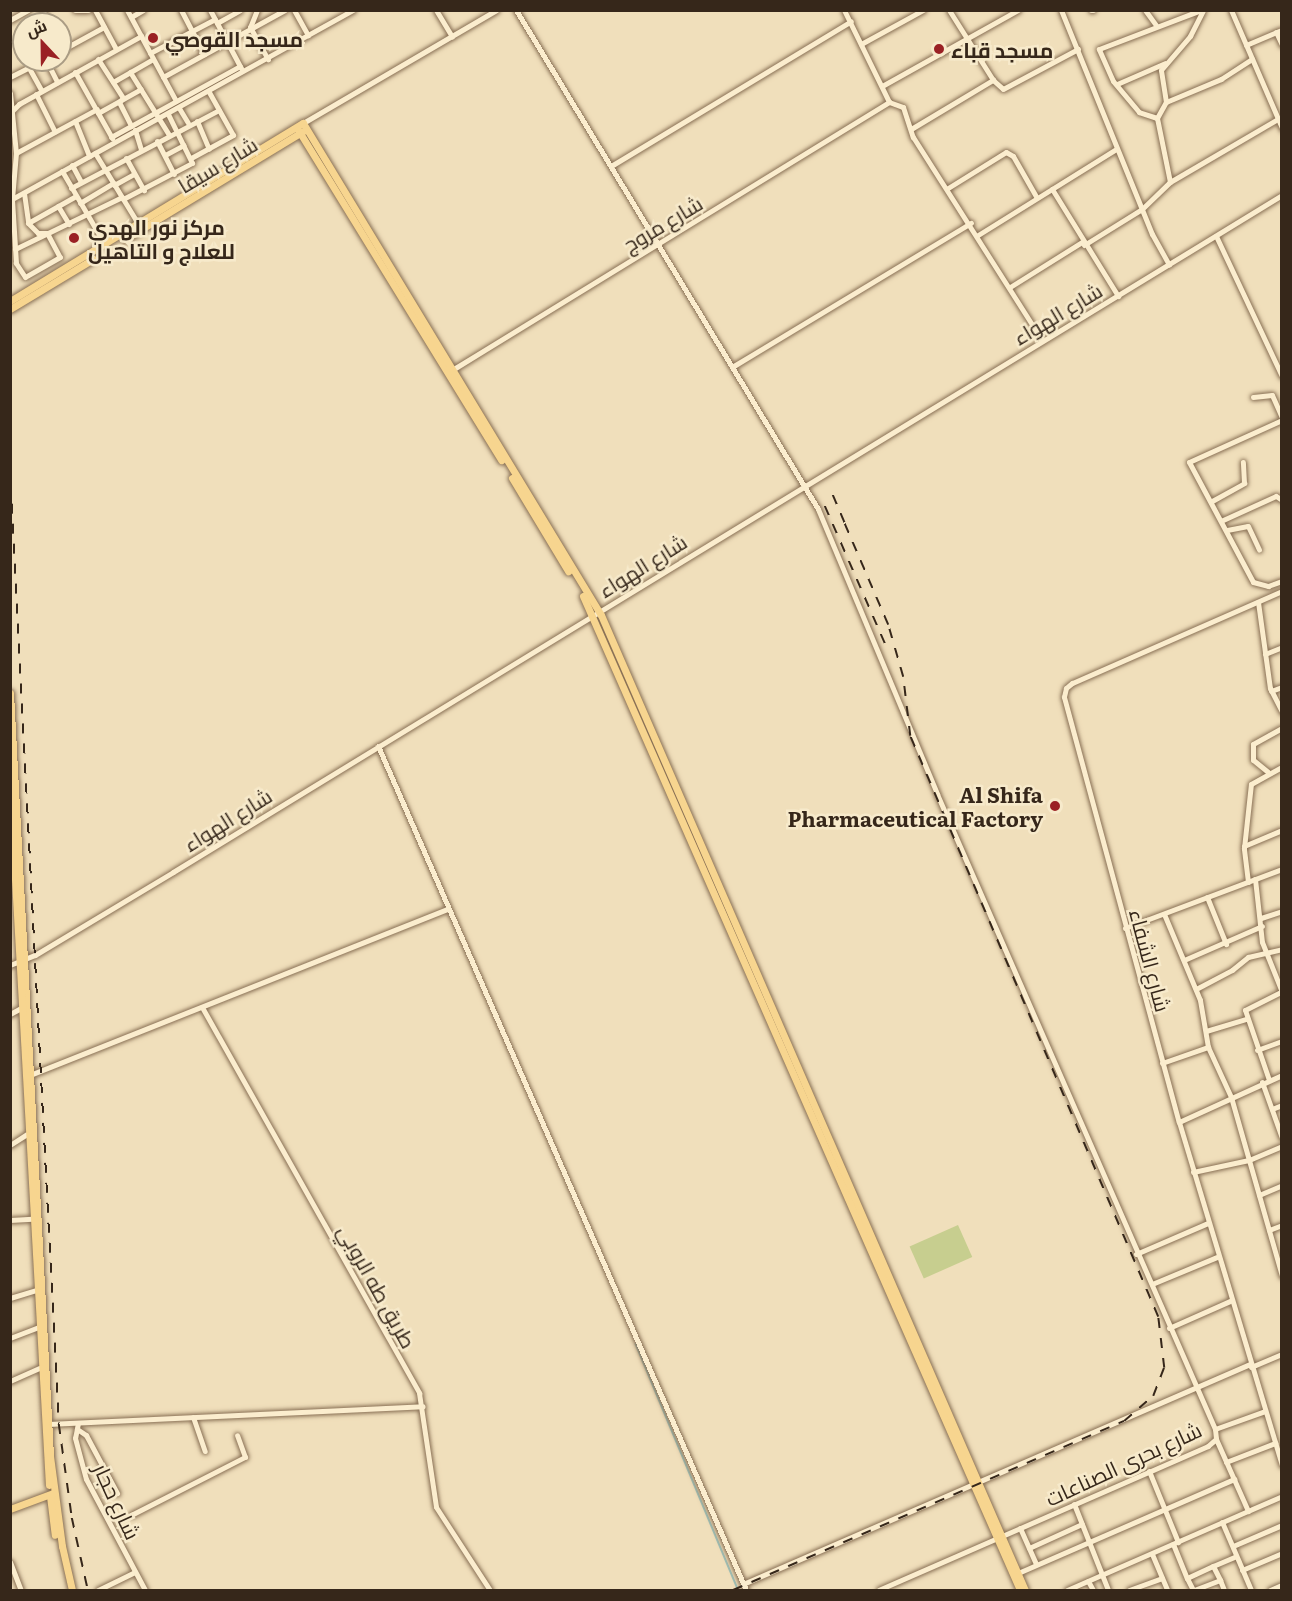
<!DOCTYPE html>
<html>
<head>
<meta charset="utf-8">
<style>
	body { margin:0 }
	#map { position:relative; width:1292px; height:1601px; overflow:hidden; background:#f0dfbb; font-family:Literata,Cairo,serif }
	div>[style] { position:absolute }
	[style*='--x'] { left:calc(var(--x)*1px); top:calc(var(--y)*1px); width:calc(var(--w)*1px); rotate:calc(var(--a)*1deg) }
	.green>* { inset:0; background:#c7ce8f; transform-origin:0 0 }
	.stream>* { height:1.5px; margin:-0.75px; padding:0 0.75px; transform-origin:0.75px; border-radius:0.75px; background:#a0c0b6 }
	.roads { filter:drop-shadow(0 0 2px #886f54) drop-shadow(0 0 2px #886f54) }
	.minor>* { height:5px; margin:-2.5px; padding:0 2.5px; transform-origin:2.5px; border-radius:2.5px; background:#fbedce }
	.major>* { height:7px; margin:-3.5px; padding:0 3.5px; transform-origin:3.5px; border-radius:3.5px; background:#f7d58f }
	.rail>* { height:1.5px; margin-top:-0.75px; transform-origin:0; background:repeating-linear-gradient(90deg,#36271a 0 10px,transparent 0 20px) }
	.dots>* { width:16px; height:16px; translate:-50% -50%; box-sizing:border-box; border:3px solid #f7eacb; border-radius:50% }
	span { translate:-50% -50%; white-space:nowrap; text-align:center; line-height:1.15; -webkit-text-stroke:5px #f7eacb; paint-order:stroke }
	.poi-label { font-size:21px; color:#36271a; font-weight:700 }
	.left { translate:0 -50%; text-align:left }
	.right { translate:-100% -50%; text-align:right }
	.street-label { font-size:21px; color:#36271a }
	.frame { position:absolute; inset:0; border:12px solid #36271a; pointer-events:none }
	.north { position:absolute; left:12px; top:12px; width:60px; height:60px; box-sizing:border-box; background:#f7eacb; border:2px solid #aa9c84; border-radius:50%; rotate:338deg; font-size:16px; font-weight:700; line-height:24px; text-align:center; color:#36271a }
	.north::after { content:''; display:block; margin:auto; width:21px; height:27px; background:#9a2124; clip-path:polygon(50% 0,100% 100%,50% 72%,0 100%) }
</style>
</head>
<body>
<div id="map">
	<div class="green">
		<div style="left:958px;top:1225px;width:35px;height:53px;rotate:66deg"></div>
	</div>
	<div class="stream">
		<div style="--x:636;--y:1344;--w:263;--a:67.4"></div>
	</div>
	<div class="roads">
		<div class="minor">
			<div style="--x:42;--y:10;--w:16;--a:60"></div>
			<div style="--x:75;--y:10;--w:13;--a:0"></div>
			<div style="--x:95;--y:10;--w:44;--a:61.7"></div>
			<div style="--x:127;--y:10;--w:103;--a:61.7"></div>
			<div style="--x:181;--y:10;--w:50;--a:62.4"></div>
			<div style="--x:210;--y:10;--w:66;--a:61.9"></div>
			<div style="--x:257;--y:10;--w:18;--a:112"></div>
			<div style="--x:250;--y:27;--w:37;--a:61"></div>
			<div style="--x:294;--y:10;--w:29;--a:61"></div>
			<div style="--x:436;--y:10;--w:31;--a:59"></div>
			<div style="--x:516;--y:10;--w:583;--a:58.82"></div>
			<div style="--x:818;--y:509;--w:309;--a:67.3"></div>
			<div style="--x:937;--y:794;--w:693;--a:66.36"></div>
			<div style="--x:1215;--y:1429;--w:10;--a:84"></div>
			<div style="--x:1216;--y:1439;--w:11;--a:139"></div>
			<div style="--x:1208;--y:1446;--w:359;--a:156.4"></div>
			<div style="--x:844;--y:10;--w:102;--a:63.9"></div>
			<div style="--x:889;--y:102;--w:15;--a:20"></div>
			<div style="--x:903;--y:107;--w:32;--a:72"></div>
			<div style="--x:913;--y:137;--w:241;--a:57.6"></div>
			<div style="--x:949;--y:10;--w:83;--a:57.8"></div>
			<div style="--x:993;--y:80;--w:13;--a:42"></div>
			<div style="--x:1003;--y:89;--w:85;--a:-28.1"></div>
			<div style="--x:1061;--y:10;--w:242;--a:67.9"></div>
			<div style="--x:1152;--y:234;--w:35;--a:61"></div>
			<div style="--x:1091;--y:10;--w:2;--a:0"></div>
			<div style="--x:1145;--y:10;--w:19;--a:54"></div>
			<div style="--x:1231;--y:10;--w:129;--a:66.6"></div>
			<div style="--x:131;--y:17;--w:14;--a:-30"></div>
			<div style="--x:10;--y:20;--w:21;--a:-29"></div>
			<div style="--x:217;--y:23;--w:26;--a:-29"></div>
			<div style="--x:1276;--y:32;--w:14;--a:65"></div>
			<div style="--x:861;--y:44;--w:71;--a:-28.7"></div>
			<div style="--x:1246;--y:45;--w:39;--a:-23"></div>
			<div style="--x:60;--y:51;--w:50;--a:-28.6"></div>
			<div style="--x:150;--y:53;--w:73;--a:-27.6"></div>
			<div style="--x:98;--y:59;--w:46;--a:57.3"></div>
			<div style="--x:123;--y:98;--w:6;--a:135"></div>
			<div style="--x:119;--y:102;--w:27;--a:63"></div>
			<div style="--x:46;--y:60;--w:25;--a:63"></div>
			<div style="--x:29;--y:68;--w:26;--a:61"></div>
			<div style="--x:75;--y:72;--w:76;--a:60.7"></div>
			<div style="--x:130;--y:72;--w:74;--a:58.2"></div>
			<div style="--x:10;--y:77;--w:37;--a:-27"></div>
			<div style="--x:163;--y:77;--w:139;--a:-28.8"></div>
			<div style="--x:113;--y:82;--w:46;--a:-29.9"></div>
			<div style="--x:1117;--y:84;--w:52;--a:-23.6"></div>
			<div style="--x:882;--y:86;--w:156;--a:-29.2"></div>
			<div style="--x:10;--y:93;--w:60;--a:84.3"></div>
			<div style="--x:16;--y:153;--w:46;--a:95"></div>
			<div style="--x:36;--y:94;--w:42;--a:63.4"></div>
			<div style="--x:1166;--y:102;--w:32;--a:-99"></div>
			<div style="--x:1161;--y:70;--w:45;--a:-49.5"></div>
			<div style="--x:1190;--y:36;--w:29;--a:-63"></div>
			<div style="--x:179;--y:108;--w:17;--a:59"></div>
			<div style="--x:12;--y:111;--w:10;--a:-45"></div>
			<div style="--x:19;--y:104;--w:140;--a:-29.1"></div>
			<div style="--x:98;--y:113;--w:49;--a:-29.2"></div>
			<div style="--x:1157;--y:118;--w:19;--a:-162"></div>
			<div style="--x:1139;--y:112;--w:40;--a:-130"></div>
			<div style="--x:1113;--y:81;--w:35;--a:-114"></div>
			<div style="--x:1099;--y:49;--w:109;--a:-20.9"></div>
			<div style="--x:75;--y:121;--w:38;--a:68"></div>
			<div style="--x:197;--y:121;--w:30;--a:67"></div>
			<div style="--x:303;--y:123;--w:224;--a:-30.3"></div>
			<div style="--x:911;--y:129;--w:96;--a:-30.9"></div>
			<div style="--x:135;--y:130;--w:21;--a:73"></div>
			<div style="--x:111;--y:137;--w:147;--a:-28.8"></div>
			<div style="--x:157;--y:141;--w:37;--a:63"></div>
			<div style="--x:16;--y:153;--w:92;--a:-28.5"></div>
			<div style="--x:95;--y:153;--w:84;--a:58.6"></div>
			<div style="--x:165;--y:155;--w:21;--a:-28"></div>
			<div style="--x:126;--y:158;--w:37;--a:61"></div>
			<div style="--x:191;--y:158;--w:48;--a:-28.7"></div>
			<div style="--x:233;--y:135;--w:49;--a:-119.2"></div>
			<div style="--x:72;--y:165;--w:19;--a:62"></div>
			<div style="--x:611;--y:166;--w:280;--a:-31.1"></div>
			<div style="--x:62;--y:171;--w:86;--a:59.8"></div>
			<div style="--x:1170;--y:182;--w:65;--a:-101.5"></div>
			<div style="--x:1157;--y:118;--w:18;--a:-61"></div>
			<div style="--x:1166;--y:102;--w:60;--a:-22.7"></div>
			<div style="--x:1221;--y:79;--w:37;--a:-33"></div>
			<div style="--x:114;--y:185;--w:23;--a:-29"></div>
			<div style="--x:71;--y:188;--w:167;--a:-27.8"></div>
			<div style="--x:948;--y:188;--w:68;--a:-31.8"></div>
			<div style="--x:1006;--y:152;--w:8;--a:30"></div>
			<div style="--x:1013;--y:156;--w:48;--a:60.3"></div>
			<div style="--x:1052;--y:189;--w:126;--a:58.3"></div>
			<div style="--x:24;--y:193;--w:30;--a:82"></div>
			<div style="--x:28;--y:223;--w:14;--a:45"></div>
			<div style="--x:38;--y:233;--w:9;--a:0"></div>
			<div style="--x:47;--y:233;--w:27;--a:62"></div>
			<div style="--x:60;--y:257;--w:40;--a:150.3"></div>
			<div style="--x:25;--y:277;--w:17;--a:-123"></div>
			<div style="--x:16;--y:263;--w:64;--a:-93.6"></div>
			<div style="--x:12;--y:199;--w:390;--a:-29"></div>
			<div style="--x:123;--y:199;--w:78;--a:-27.6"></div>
			<div style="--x:192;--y:163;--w:55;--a:-116.1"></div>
			<div style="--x:80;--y:203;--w:39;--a:-31"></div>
			<div style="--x:58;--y:206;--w:21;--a:59"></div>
			<div style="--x:28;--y:223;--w:55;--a:-29.4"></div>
			<div style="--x:978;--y:235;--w:163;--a:-31.9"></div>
			<div style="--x:1216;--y:236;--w:155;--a:64.8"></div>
			<div style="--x:1084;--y:245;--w:68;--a:-31.8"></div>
			<div style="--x:1142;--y:209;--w:39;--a:-44"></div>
			<div style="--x:1170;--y:182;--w:125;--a:-30.3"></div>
			<div style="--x:15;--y:249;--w:119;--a:-25.9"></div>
			<div style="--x:1010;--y:287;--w:85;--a:-32"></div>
			<div style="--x:732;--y:367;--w:279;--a:-31.1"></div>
			<div style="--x:452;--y:370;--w:513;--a:-31.52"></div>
			<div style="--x:1253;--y:397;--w:19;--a:-6"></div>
			<div style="--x:1272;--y:395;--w:24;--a:66"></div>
			<div style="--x:1282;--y:420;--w:102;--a:155.7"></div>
			<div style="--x:1189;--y:462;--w:136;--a:61.9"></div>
			<div style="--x:1253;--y:582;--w:16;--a:15"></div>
			<div style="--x:1268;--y:586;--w:15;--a:-20"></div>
			<div style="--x:1212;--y:501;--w:37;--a:-29"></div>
			<div style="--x:1244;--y:483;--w:21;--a:-93"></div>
			<div style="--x:1223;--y:520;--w:58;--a:-24.4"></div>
			<div style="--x:1276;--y:496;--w:7;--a:34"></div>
			<div style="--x:1227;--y:530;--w:21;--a:-11"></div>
			<div style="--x:1248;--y:526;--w:26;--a:65"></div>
			<div style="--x:1282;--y:591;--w:229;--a:156.3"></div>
			<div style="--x:1072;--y:683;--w:8;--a:140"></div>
			<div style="--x:1066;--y:688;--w:9;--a:103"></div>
			<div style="--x:1064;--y:697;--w:440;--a:74.9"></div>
			<div style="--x:1179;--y:1122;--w:358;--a:73.3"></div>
			<div style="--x:1258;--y:602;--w:87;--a:82.1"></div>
			<div style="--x:1270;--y:688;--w:27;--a:63"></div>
			<div style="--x:1265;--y:654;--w:18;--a:-22"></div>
			<div style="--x:1271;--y:691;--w:12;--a:-20"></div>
			<div style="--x:378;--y:746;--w:921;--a:66.44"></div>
			<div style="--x:1268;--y:772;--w:19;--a:-141"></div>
			<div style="--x:1253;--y:760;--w:16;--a:-90"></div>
			<div style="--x:1253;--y:744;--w:33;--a:-29"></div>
			<div style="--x:1244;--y:846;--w:41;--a:-22.8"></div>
			<div style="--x:1255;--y:879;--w:63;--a:83.7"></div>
			<div style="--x:1262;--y:942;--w:54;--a:68.2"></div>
			<div style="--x:1248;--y:882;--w:34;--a:-97"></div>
			<div style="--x:1244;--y:848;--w:64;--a:-83.8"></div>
			<div style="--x:1251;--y:784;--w:35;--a:-29"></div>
			<div style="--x:1207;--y:897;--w:51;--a:68"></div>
			<div style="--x:1261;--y:918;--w:22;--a:-18"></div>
			<div style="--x:1125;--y:928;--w:168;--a:-20.6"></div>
			<div style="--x:1184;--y:960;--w:85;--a:-23.6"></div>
			<div style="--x:10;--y:965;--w:27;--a:-22"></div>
			<div style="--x:35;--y:955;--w:161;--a:-31"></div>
			<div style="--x:173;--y:872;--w:1299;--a:-31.4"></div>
			<div style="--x:1196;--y:989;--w:41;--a:-27.8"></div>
			<div style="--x:1232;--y:970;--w:21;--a:-39"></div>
			<div style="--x:1248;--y:957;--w:35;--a:-13"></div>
			<div style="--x:203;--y:1009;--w:441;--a:60.6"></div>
			<div style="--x:419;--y:1393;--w:115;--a:81.5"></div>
			<div style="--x:436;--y:1507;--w:99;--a:57"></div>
			<div style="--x:10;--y:1014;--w:13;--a:-29"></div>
			<div style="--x:1206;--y:1031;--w:42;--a:-16.7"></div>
			<div style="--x:1208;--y:1047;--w:55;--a:65.3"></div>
			<div style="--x:1231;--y:1097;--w:186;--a:74.1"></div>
			<div style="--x:1257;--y:1050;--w:27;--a:-20"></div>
			<div style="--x:1162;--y:1063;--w:49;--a:-19.2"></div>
			<div style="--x:1208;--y:1047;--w:48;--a:-99.7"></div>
			<div style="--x:1200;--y:1000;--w:93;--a:-112.7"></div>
			<div style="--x:30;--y:1075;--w:449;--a:-21.7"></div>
			<div style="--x:1269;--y:1080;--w:74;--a:-108.9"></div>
			<div style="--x:1245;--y:1010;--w:40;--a:-26.6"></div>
			<div style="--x:1262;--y:1082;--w:59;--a:70.3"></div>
			<div style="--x:1272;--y:1109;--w:11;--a:-22"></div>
			<div style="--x:1179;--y:1122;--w:113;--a:-24.5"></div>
			<div style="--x:10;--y:1145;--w:20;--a:-33"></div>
			<div style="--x:1193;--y:1172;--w:57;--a:-12.1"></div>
			<div style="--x:1249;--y:1160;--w:36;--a:-23"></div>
			<div style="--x:1259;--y:1195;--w:25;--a:-23"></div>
			<div style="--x:10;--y:1220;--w:22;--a:-3"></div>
			<div style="--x:1269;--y:1230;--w:14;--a:-21"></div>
			<div style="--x:1136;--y:1254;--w:78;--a:-23.3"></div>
			<div style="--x:1152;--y:1284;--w:70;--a:-22.6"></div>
			<div style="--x:10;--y:1298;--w:27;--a:-17"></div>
			<div style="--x:1169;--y:1328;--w:67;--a:-23.9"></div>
			<div style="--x:10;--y:1338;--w:30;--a:-21"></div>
			<div style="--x:1251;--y:1367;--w:34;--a:-23"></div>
			<div style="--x:10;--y:1381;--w:32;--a:-24"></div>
			<div style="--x:193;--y:1417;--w:36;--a:71"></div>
			<div style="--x:78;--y:1423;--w:15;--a:101"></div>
			<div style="--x:75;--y:1438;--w:42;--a:75"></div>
			<div style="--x:86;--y:1479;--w:126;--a:62"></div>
			<div style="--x:48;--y:1424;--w:375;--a:-2.7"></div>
			<div style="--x:77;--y:1429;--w:11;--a:34"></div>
			<div style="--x:86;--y:1435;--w:66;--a:61.9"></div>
			<div style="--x:1215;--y:1429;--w:53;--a:-19.8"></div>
			<div style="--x:1216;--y:1439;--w:79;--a:66"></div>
			<div style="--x:1226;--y:1462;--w:53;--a:-21.2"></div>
			<div style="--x:1149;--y:1471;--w:77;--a:67.8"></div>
			<div style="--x:1074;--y:1504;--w:92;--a:68.4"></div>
			<div style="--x:131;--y:1515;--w:128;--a:-27"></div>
			<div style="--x:245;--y:1457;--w:23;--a:-110"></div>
			<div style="--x:1222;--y:1522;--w:74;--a:66.9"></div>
			<div style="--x:1020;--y:1528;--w:39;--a:66"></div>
			<div style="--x:1173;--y:1544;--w:37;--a:68"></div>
			<div style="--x:1233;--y:1546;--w:53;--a:-23.2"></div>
			<div style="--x:1029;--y:1548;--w:58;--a:-24.4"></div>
			<div style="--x:1152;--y:1554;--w:39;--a:67"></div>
			<div style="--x:10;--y:1562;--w:30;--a:69"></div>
			<div style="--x:1213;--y:1566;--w:25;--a:-23"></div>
			<div style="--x:1242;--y:1570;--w:43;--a:-23"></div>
			<div style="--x:1018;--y:1573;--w:236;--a:-23.5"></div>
			<div style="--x:1088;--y:1581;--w:10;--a:61"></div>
			<div style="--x:743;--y:1584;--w:553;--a:-23.46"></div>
			<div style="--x:98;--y:1590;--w:41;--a:-25.9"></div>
			<div style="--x:1067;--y:1590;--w:235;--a:-23.6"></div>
			<div style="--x:1129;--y:1590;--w:35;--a:-20"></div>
			<div style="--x:1193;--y:1590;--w:13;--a:-117"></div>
			<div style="--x:1187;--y:1578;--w:29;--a:-25"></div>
			<div style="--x:1213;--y:1566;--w:16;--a:63"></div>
			<div style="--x:1194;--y:1590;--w:28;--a:-21"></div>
			<div style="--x:1220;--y:1580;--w:11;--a:68"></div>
			<div style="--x:1270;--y:1590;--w:13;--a:-23"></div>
		</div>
		<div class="major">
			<div style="--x:297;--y:128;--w:390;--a:58.4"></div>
			<div style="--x:125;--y:239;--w:208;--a:-31.2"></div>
			<div style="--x:10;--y:301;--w:343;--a:-31.3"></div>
			<div style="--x:303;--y:123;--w:575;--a:58.8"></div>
			<div style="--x:601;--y:615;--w:1063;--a:66.5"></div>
			<div style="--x:10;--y:309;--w:97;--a:-31.1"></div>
			<div style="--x:512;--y:478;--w:109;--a:58.9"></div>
			<div style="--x:583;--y:596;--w:1086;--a:66.27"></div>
			<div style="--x:10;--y:693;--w:764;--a:87"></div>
			<div style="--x:50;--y:1456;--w:91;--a:82.4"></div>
			<div style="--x:62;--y:1546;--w:45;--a:77.2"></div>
			<div style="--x:10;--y:790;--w:696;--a:86.79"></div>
			<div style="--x:50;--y:1496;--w:39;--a:83"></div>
			<div style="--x:10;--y:1509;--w:46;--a:-20.4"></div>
		</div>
	</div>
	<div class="rail">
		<div style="--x:10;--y:464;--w:961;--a:87.08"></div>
		<div style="--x:59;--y:1424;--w:95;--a:82.1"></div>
		<div style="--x:72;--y:1518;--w:74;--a:77.5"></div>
		<div style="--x:833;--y:495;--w:34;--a:67"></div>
		<div style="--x:825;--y:506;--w:155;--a:66.4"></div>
		<div style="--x:733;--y:1590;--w:426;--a:-23.4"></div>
		<div style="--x:1124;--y:1421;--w:38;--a:-41"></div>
		<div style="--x:1153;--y:1396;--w:30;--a:-69"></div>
		<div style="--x:1164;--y:1368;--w:51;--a:-96.7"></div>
		<div style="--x:1158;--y:1317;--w:632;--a:-113.12"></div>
		<div style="--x:910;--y:736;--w:59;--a:-96.8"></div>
		<div style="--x:903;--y:677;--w:54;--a:-106.1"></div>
		<div style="--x:888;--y:625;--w:116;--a:-113.3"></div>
	</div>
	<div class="dots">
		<div style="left:153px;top:38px;background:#9a2124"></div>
		<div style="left:939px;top:49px;background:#9a2124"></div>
		<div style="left:74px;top:238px;background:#9a2124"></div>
		<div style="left:1055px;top:806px;background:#9a2124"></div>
	</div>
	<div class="poi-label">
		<span class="left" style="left:165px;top:38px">مسجد القوصي</span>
		<span class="left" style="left:951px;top:49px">مسجد قباء</span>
		<span class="left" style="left:88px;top:238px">مركز نور الهدي<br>للعلاج و التاهيل</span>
		<span class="right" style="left:1043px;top:806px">Al Shifa<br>Pharmaceutical Factory</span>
	</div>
	<div class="street-label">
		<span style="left:217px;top:164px;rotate:-31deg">شارع سيقا</span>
		<span style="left:662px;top:223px;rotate:-31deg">شارع مروج</span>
		<span style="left:1057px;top:313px;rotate:-31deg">شارع الهواء</span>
		<span style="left:642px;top:565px;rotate:-32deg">شارع الهواء</span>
		<span style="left:227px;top:819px;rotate:-32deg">شارع الهواء</span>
		<span style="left:1151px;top:960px;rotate:75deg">شارع الشفاء</span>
		<span style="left:378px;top:1286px;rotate:61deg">طريق طه الروبي</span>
		<span style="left:1123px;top:1463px;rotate:-25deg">شارع بحرى الصناعات</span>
		<span style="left:118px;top:1501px;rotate:65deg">شارع حجار</span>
	</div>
	<div class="frame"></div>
	<div class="north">ش</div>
</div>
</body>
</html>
